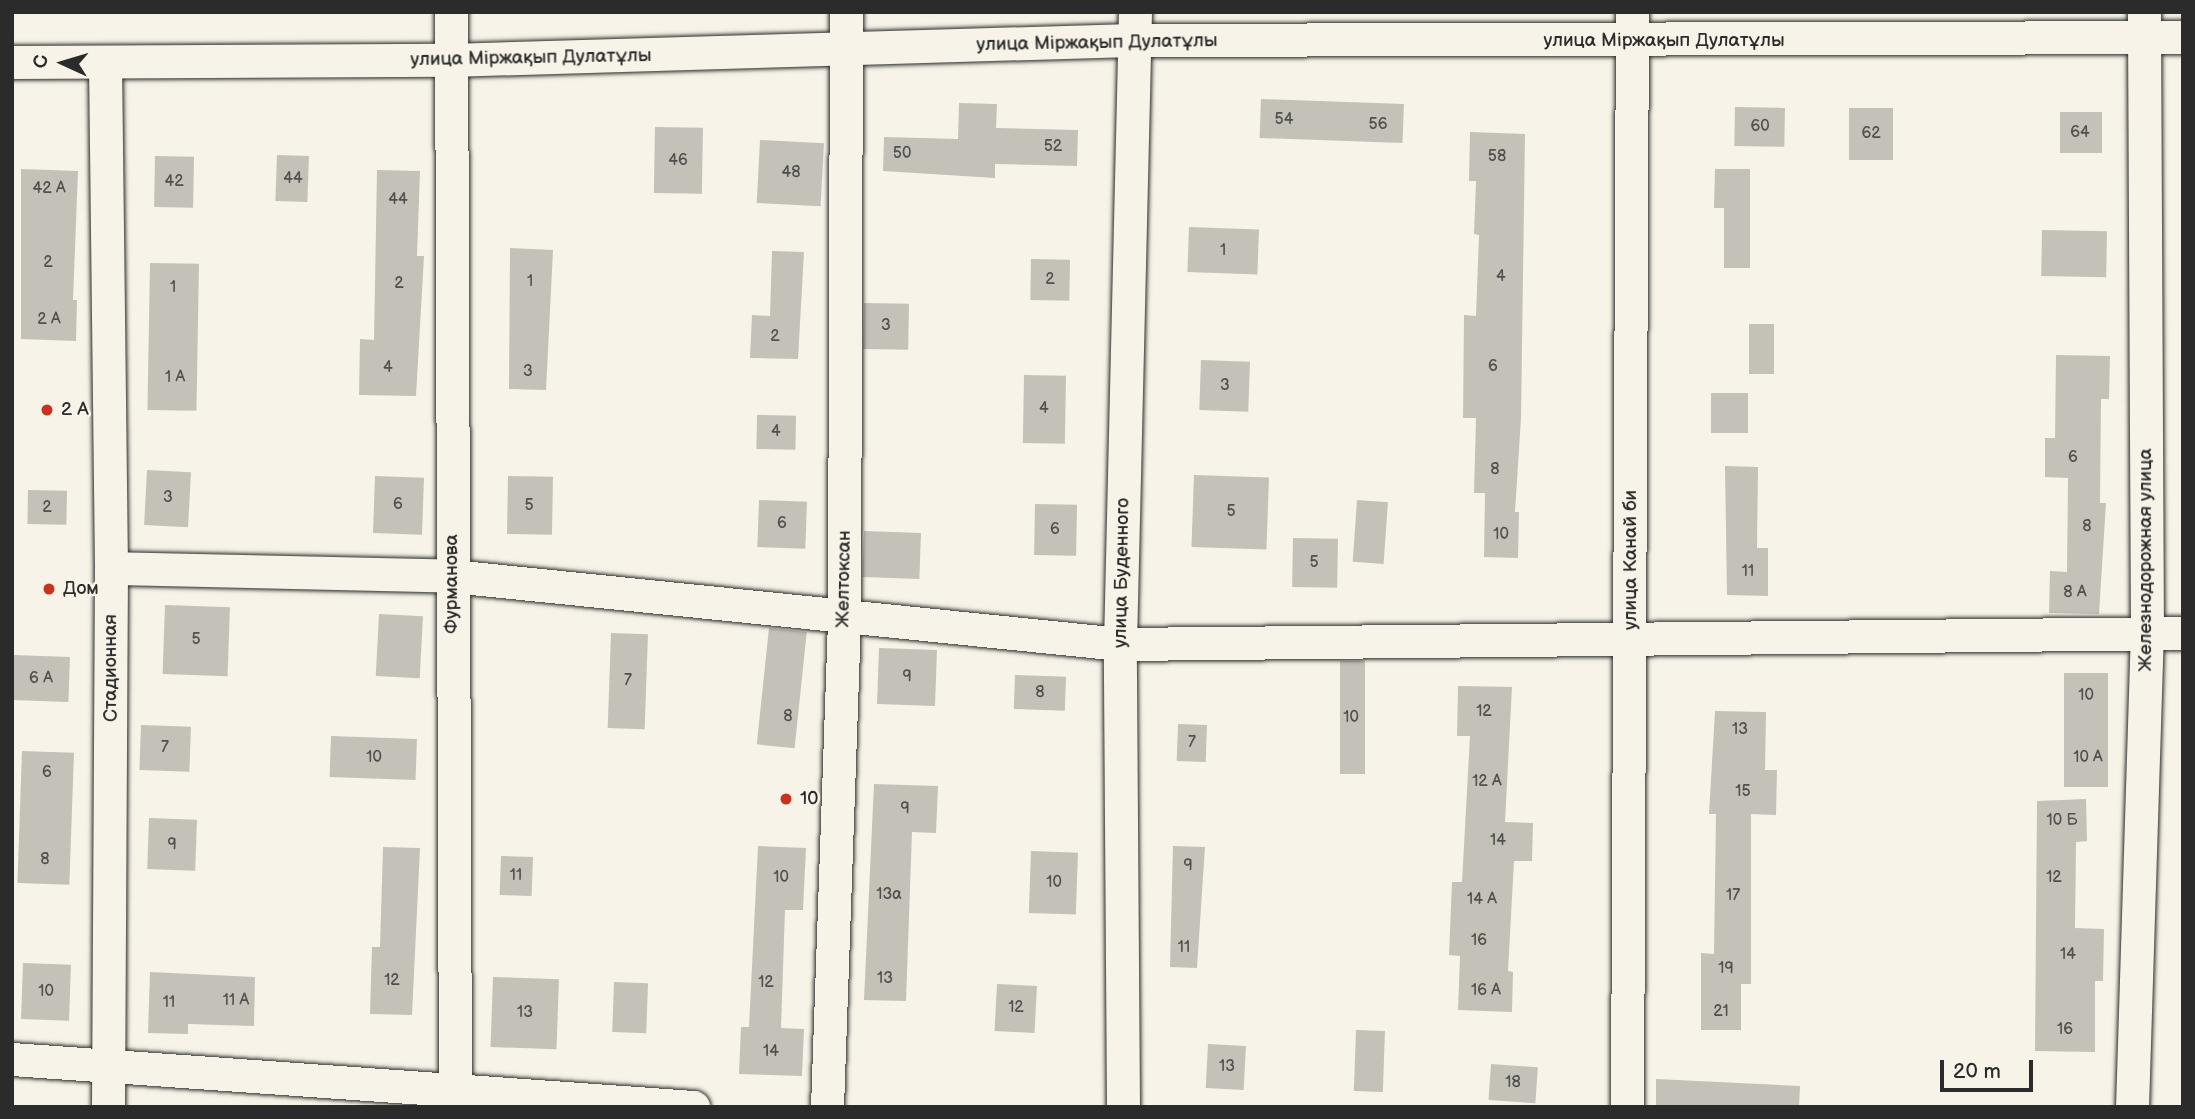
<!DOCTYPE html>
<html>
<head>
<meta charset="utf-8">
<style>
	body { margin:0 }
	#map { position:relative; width:2195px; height:1119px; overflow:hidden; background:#f7f3e8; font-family:"Balsamiq Sans",sans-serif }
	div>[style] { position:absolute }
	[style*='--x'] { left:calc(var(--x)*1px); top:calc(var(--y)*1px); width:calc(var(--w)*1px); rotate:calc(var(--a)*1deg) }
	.building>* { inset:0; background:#c4c1b9; transform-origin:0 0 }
	.roads { filter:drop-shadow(0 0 2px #2b2b2b) drop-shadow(0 0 2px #2b2b2b) }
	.minor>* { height:33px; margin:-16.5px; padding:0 16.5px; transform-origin:16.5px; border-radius:16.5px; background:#f7f3e8 }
	.dots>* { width:19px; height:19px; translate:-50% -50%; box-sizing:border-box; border:4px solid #f7f3e8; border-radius:50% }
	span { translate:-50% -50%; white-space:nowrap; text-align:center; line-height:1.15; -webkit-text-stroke:5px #f7f3e8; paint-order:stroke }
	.number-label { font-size:16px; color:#51504e }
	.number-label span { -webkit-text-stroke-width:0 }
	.street-label { font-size:19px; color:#2b2b2b }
	.poi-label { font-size:19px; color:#2b2b2b }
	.left { translate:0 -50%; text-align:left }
	.frame { position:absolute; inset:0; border:14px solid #2b2b2b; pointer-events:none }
	.north { position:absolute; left:28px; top:28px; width:70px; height:70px; -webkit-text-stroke:5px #f7f3e8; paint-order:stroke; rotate:274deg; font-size:19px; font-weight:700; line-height:28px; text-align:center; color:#2b2b2b }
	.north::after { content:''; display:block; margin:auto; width:24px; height:32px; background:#2b2b2b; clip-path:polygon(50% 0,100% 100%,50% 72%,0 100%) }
	.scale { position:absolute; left:1940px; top:1060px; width:93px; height:32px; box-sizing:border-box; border:4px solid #2b2b2b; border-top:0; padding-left:9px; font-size:21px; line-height:24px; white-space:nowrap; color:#2b2b2b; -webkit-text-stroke:5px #f7f3e8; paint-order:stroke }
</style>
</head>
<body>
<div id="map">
	<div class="building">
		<div style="left:1261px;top:99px;width:143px;height:39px;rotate:2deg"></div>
		<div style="clip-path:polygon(959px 103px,997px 104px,996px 128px,1078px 130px,1077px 166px,995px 164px,995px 178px,883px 171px,884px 137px,958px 139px)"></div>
		<div style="left:1735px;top:107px;width:50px;height:39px;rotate:1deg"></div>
		<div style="left:1849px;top:108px;width:44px;height:52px"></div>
		<div style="left:2060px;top:112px;width:42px;height:41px"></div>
		<div style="left:655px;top:127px;width:48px;height:66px;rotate:1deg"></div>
		<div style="clip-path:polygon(1470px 132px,1525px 134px,1521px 418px,1515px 512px,1519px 512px,1518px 558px,1484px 557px,1485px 493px,1474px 493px,1476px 418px,1463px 418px,1464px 315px,1476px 316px,1479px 235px,1474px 234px,1476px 181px,1469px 181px)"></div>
		<div style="left:760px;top:140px;width:64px;height:63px;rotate:3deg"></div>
		<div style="left:277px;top:155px;width:32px;height:46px;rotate:2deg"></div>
		<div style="left:155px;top:156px;width:39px;height:51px;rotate:1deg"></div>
		<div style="clip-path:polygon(21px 169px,78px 171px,73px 300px,77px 300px,76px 341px,21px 339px)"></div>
		<div style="clip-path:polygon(1715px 169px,1750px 169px,1750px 268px,1724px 268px,1724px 208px,1714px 208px)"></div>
		<div style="clip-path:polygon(377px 170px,420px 171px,417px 256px,424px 256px,416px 396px,359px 395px,360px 339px,374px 340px)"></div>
		<div style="left:1189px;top:227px;width:70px;height:45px;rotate:2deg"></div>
		<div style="left:2042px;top:230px;width:65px;height:46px;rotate:1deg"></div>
		<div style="clip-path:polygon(510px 248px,553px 250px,546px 390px,509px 389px)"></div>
		<div style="clip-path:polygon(772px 251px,804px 252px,798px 359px,750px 358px,752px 315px,770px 316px)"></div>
		<div style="left:1031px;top:259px;width:39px;height:41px;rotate:1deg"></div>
		<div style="left:150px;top:263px;width:49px;height:147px;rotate:1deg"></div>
		<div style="left:864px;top:303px;width:45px;height:46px;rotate:1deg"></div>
		<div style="left:1749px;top:324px;width:25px;height:50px"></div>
		<div style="clip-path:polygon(2056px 355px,2110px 356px,2109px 399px,2101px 399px,2100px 503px,2106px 503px,2099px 614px,2049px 613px,2050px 571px,2067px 572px,2068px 478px,2045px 477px,2045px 438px,2055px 438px)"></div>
		<div style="left:1201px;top:360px;width:49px;height:50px;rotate:2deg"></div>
		<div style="left:1024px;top:375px;width:42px;height:68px;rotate:1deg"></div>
		<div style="left:1711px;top:393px;width:37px;height:40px"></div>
		<div style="left:757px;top:415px;width:39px;height:34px;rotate:1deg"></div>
		<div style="clip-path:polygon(1725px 466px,1758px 467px,1757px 548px,1768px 548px,1768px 596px,1727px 595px)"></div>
		<div style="left:147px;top:470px;width:44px;height:55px;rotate:3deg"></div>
		<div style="left:1194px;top:475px;width:75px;height:72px;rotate:2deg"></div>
		<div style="left:375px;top:476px;width:49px;height:57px;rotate:2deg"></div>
		<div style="left:508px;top:476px;width:45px;height:58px;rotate:1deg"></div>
		<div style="left:28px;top:490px;width:39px;height:34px;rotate:1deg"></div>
		<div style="left:759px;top:500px;width:48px;height:47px;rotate:2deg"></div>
		<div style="left:1357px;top:500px;width:31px;height:62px;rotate:4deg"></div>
		<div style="left:1035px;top:504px;width:42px;height:51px;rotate:1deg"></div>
		<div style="left:864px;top:531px;width:57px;height:46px;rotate:2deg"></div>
		<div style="left:1293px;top:538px;width:45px;height:49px;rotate:1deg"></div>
		<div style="left:165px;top:605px;width:65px;height:69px;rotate:2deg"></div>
		<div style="left:379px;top:614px;width:44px;height:62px;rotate:3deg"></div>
		<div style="left:769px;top:628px;width:38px;height:117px;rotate:6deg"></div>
		<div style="left:611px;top:633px;width:37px;height:95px;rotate:2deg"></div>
		<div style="left:879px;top:648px;width:58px;height:56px;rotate:2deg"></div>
		<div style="left:14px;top:655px;width:56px;height:45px;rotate:2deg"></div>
		<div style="left:1340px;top:661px;width:25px;height:113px"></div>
		<div style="left:2064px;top:673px;width:44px;height:114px"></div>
		<div style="left:1015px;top:675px;width:51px;height:34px;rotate:2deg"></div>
		<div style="clip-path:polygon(1458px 686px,1512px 687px,1505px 822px,1533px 823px,1532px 861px,1514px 861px,1508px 971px,1513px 972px,1512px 1012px,1458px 1010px,1460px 956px,1449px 955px,1452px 882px,1462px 882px,1470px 736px,1457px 736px)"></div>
		<div style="clip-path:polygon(1715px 711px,1766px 712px,1765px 770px,1777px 770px,1776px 815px,1751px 814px,1751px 984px,1741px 984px,1741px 1030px,1701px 1030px,1701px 953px,1714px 954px,1716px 814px,1709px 814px)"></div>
		<div style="left:1178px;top:724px;width:29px;height:37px;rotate:2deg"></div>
		<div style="left:141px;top:725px;width:50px;height:45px;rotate:2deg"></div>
		<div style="left:331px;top:736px;width:86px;height:41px;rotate:2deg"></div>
		<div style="left:22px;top:751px;width:52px;height:132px;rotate:2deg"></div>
		<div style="clip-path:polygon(874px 784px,938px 786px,936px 833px,912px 832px,906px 1001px,864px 1000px)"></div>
		<div style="clip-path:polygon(2086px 799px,2087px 841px,2076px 842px,2075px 928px,2104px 929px,2103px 981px,2095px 981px,2095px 1052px,2035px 1051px,2037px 801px)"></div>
		<div style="left:149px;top:818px;width:48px;height:51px;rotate:2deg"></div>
		<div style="clip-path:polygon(758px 846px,806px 848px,803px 910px,785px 910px,781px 1028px,804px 1029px,802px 1076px,739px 1074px,741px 1027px,749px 1027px)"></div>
		<div style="clip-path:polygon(1173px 846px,1205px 847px,1197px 968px,1170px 967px)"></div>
		<div style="clip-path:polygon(383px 847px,420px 848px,412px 1015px,370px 1014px,372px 947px,380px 947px)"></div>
		<div style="left:1031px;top:851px;width:47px;height:62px;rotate:2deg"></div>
		<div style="left:501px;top:856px;width:32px;height:39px;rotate:2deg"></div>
		<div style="left:23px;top:963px;width:48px;height:56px;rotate:2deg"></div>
		<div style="clip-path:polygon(150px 972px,255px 977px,254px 1026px,188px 1024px,188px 1034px,148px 1033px)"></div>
		<div style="left:493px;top:977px;width:66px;height:70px;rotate:2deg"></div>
		<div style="left:614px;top:982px;width:34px;height:50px;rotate:2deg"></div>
		<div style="left:997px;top:984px;width:40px;height:47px;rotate:3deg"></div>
		<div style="left:1356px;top:1030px;width:29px;height:61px;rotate:2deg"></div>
		<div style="left:1208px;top:1044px;width:38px;height:44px;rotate:3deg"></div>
		<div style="left:1491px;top:1064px;width:47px;height:36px;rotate:4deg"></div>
		<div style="clip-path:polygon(1656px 1079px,1800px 1086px,1799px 1107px,1656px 1107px)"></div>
	</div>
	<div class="roads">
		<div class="minor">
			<div style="--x:451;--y:12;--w:1095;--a:89.79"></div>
			<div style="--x:12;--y:62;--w:437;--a:-0.3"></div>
			<div style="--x:449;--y:60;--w:683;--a:-1.68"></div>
			<div style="--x:1132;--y:40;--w:1051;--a:-0.16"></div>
			<div style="--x:105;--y:62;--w:506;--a:89.32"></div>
			<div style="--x:111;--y:568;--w:539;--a:90.32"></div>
			<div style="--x:111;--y:568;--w:341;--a:1.3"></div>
			<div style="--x:452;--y:576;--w:671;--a:5.81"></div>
			<div style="--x:1120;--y:644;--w:1063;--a:-0.59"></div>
			<div style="--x:12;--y:1059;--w:683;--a:4.03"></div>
			<div style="--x:827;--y:1107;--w:492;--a:-88"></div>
			<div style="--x:844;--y:615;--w:603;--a:-89.81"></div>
			<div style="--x:1123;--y:1107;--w:463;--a:-90.4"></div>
			<div style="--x:1120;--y:644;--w:632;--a:-88.64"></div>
			<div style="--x:1627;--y:1107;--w:1095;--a:-89.74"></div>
			<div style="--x:2132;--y:1107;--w:472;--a:-88.2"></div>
			<div style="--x:2147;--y:635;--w:623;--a:-90.28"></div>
		</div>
	</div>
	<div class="dots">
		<div style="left:47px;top:410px;background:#c8321e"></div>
		<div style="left:49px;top:589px;background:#c8321e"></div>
		<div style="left:786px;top:799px;background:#c8321e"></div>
	</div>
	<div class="number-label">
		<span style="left:1284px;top:120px">54</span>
		<span style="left:1378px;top:125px">56</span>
		<span style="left:1760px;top:127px">60</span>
		<span style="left:2080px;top:133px">64</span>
		<span style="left:1871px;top:134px">62</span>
		<span style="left:1053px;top:147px">52</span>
		<span style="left:902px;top:154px">50</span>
		<span style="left:1497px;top:157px">58</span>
		<span style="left:678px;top:161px">46</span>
		<span style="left:791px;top:173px">48</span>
		<span style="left:293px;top:179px">44</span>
		<span style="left:174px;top:182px">42</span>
		<span style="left:49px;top:189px">42 А</span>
		<span style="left:398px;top:200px">44</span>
		<span style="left:1223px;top:251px">1</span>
		<span style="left:48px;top:263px">2</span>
		<span style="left:1501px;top:277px">4</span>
		<span style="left:1050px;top:280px">2</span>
		<span style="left:530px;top:282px">1</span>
		<span style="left:399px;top:284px">2</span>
		<span style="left:173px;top:288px">1</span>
		<span style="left:49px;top:320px">2 А</span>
		<span style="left:886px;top:326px">3</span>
		<span style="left:775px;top:337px">2</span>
		<span style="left:1493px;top:367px">6</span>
		<span style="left:388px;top:368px">4</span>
		<span style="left:528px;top:372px">3</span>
		<span style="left:175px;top:378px">1 А</span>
		<span style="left:1225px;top:386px">3</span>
		<span style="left:1044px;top:409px">4</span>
		<span style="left:776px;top:432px">4</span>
		<span style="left:2073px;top:458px">6</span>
		<span style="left:1495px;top:470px">8</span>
		<span style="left:168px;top:498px">3</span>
		<span style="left:398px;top:505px">6</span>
		<span style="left:529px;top:506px">5</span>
		<span style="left:47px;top:508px">2</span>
		<span style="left:1231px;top:512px">5</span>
		<span style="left:782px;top:524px">6</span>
		<span style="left:2087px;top:527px">8</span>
		<span style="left:1055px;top:530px">6</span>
		<span style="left:1501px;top:535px">10</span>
		<span style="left:1314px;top:563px">5</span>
		<span style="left:1748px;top:572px">11</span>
		<span style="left:2075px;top:593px">8 А</span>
		<span style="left:196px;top:640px">5</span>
		<span style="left:907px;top:677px">9</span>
		<span style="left:41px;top:679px">6 А</span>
		<span style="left:628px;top:681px">7</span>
		<span style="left:1040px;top:693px">8</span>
		<span style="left:2086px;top:696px">10</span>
		<span style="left:1484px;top:712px">12</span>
		<span style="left:788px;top:717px">8</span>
		<span style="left:1351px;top:718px">10</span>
		<span style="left:1740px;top:730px">13</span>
		<span style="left:1192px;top:743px">7</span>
		<span style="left:165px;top:748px">7</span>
		<span style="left:374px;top:758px">10</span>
		<span style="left:2088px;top:758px">10 А</span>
		<span style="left:47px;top:773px">6</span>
		<span style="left:1487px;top:782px">12 А</span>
		<span style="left:1743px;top:792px">15</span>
		<span style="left:905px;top:809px">9</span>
		<span style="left:2062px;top:821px">10 Б</span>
		<span style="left:1498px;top:841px">14</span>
		<span style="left:172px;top:845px">9</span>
		<span style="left:45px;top:860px">8</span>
		<span style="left:1188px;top:866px">9</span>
		<span style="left:516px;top:876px">11</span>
		<span style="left:781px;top:878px">10</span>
		<span style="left:2054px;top:878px">12</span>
		<span style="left:1054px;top:883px">10</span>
		<span style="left:889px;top:895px">13а</span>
		<span style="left:1733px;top:896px">17</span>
		<span style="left:1482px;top:900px">14 А</span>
		<span style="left:1479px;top:941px">16</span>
		<span style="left:1184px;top:948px">11</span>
		<span style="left:2068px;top:955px">14</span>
		<span style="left:1726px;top:969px">19</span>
		<span style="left:885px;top:979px">13</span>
		<span style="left:392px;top:981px">12</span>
		<span style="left:766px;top:983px">12</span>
		<span style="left:1486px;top:991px">16 А</span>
		<span style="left:46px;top:992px">10</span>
		<span style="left:236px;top:1001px">11 А</span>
		<span style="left:169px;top:1003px">11</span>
		<span style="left:1016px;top:1008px">12</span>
		<span style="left:1721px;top:1012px">21</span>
		<span style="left:525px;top:1013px">13</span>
		<span style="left:2065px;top:1030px">16</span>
		<span style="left:771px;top:1052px">14</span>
		<span style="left:1227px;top:1067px">13</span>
		<span style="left:1513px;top:1083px">18</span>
	</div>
	<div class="street-label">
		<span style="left:1664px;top:41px">улица Міржақып Дулатұлы</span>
		<span style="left:1097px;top:43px;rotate:-1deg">улица Міржақып Дулатұлы</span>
		<span style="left:531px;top:58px;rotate:-1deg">улица Міржақып Дулатұлы</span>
		<span style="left:1631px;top:560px;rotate:-90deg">улица Канай би</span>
		<span style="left:2146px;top:560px;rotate:-90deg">Железнодорожная улица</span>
		<span style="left:1122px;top:573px;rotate:-89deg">улица Буденного</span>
		<span style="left:844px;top:579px;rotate:-89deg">Желтоксан</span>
		<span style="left:452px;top:584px;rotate:-90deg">Фурманова</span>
		<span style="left:111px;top:668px;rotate:-90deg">Стадионная</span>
	</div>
	<div class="poi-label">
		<span class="left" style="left:61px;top:410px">2 А</span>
		<span class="left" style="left:63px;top:589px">Дом</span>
		<span class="left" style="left:800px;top:799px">10</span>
	</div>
	<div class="frame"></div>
	<div class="north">С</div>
	<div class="scale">20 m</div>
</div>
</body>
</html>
